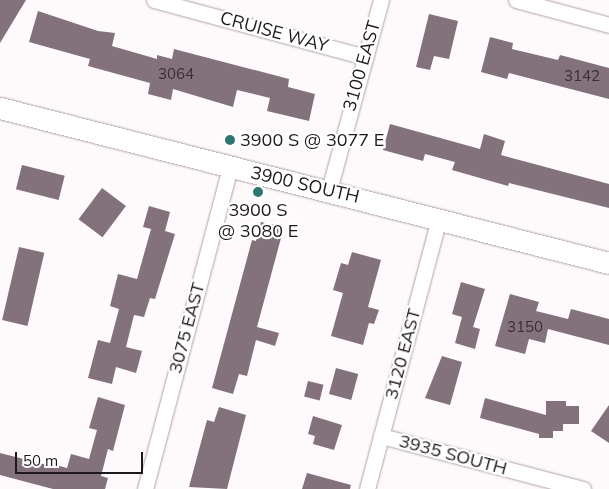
<!DOCTYPE html>
<html>
<head>
<meta charset="utf-8">
<style>
	body { margin:0 }
	#map { position:relative; width:609px; height:489px; overflow:hidden; background:#fefafc; font-family:Mulish,sans-serif }
	div>[style] { position:absolute }
	[style*='--x'] { left:calc(var(--x)*1px); top:calc(var(--y)*1px); width:calc(var(--w)*1px); rotate:calc(var(--a)*1deg) }
	.building>* { inset:0; background:#83717c; transform-origin:0 0 }
	.roads { filter:drop-shadow(0 0 1px #b4a0ac) drop-shadow(0 0 1px #b4a0ac) }
	.minor>* { height:15px; margin:-7.5px; padding:0 7.5px; transform-origin:7.5px; border-radius:7.5px; background:#fff }
	.secondary>* { height:21px; margin:-10.5px; padding:0 10.5px; transform-origin:10.5px; border-radius:10.5px; background:#fff }
	.dots>* { width:14px; height:14px; translate:-50% -50%; box-sizing:border-box; border:2px solid #fff; border-radius:50% }
	span { translate:-50% -50%; white-space:nowrap; text-align:center; line-height:1.15; -webkit-text-stroke:4.5px #fff; paint-order:stroke }
	.number-label { font-size:15px; color:#382e34 }
	.number-label span { -webkit-text-stroke-width:0 }
	.street-label { font-size:18px; color:#1f181c }
	.poi-label { font-size:18px; color:#1f181c }
	.left { translate:0 -50%; text-align:left }
	.scale { position:absolute; left:15px; top:452px; width:128px; height:22px; box-sizing:border-box; border:2px solid #1f181c; border-top:0; padding-left:6px; font-size:15px; line-height:18px; white-space:nowrap; color:#1f181c; -webkit-text-stroke:4px #fff; paint-order:stroke }
</style>
</head>
<body>
<div id="map">
	<div class="building">
		<div style="clip-path:polygon(0 0,26px 0,0 43px)"></div>
		<div style="clip-path:polygon(38px 11px,98px 31px,115px 33px,112px 46px,157px 59px,157px 55px,172px 59px,174px 49px,289px 79px,288px 87px,315px 94px,309px 121px,267px 111px,270px 98px,237px 90px,233px 107px,173px 89px,171px 100px,148px 94px,150px 83px,88px 66px,90px 59px,29px 42px)"></div>
		<div style="clip-path:polygon(429px 14px,458px 21px,449px 59px,434px 56px,430px 70px,416px 67px)"></div>
		<div style="clip-path:polygon(490px 37px,513px 43px,512px 49px,558px 60px,560px 55px,609px 68px,609px 99px,509px 73px,507px 79px,481px 72px)"></div>
		<div style="clip-path:polygon(390px 124px,480px 149px,484px 134px,505px 141px,501px 155px,609px 184px,609px 208px,509px 183px,508px 186px,452px 170px,455px 162px,425px 154px,423px 161px,383px 150px)"></div>
		<div style="left:22px;top:165px;width:44px;height:25px;rotate:14deg"></div>
		<div style="left:102px;top:188px;width:30px;height:39px;rotate:37deg"></div>
		<div style="clip-path:polygon(149px 206px,170px 212px,165px 231px,175px 234px,155px 299px,150px 298px,144px 317px,134px 315px,126px 347px,142px 351px,136px 373px,116px 367px,112px 384px,88px 378px,98px 340px,110px 343px,119px 309px,110px 306px,118px 274px,137px 279px,151px 229px,143px 227px)"></div>
		<div style="clip-path:polygon(261px 222px,284px 227px,257px 327px,279px 333px,275px 346px,256px 340px,247px 376px,239px 374px,233px 394px,212px 388px,252px 240px,256px 241px)"></div>
		<div style="left:19px;top:247px;width:26px;height:75px;rotate:13deg"></div>
		<div style="clip-path:polygon(352px 252px,381px 260px,368px 307px,379px 310px,374px 324px,369px 323px,363px 345px,331px 336px,343px 293px,333px 290px,341px 263px,348px 265px)"></div>
		<div style="clip-path:polygon(461px 282px,485px 289px,473px 327px,480px 329px,475px 349px,455px 343px,462px 317px,452px 314px)"></div>
		<div style="clip-path:polygon(510px 294px,539px 302px,536px 311px,568px 319px,571px 309px,609px 319px,609px 345px,548px 329px,545px 343px,529px 339px,525px 354px,495px 346px)"></div>
		<div style="clip-path:polygon(442px 356px,462px 362px,450px 405px,425px 398px)"></div>
		<div style="left:336px;top:368px;width:23px;height:27px;rotate:15deg"></div>
		<div style="left:308px;top:381px;width:16px;height:16px;rotate:14deg"></div>
		<div style="clip-path:polygon(98px 397px,125px 405px,113px 451px,108px 449px,101px 476px,108px 478px,105px 489px,53px 489px,0 475px,0 453px,55px 467px,56px 465px,67px 468px,71px 454px,89px 459px,97px 430px,89px 428px)"></div>
		<div style="clip-path:polygon(485px 398px,546px 415px,546px 401px,566px 401px,566px 406px,579px 406px,579px 424px,563px 424px,563px 431px,553px 431px,553px 438px,539px 438px,539px 434px,480px 418px)"></div>
		<div style="clip-path:polygon(609px 405px,609px 443px,591px 431px)"></div>
		<div style="clip-path:polygon(219px 407px,246px 415px,227px 489px,189px 487px,207px 420px,214px 422px)"></div>
		<div style="clip-path:polygon(313px 416px,342px 425px,334px 450px,313px 444px,315px 436px,308px 434px)"></div>
		<div style="clip-path:polygon(307px 473px,351px 485px,350px 489px,302px 489px)"></div>
	</div>
	<div class="roads">
		<div class="minor">
			<div style="--x:154;--y:0;--w:219;--a:15.1"></div>
			<div style="--x:516;--y:0;--w:96;--a:15"></div>
			<div style="--x:329;--y:190;--w:197;--a:-74.7"></div>
			<div style="--x:381;--y:436;--w:209;--a:14.7"></div>
			<div style="--x:145;--y:489;--w:332;--a:-75.2"></div>
			<div style="--x:367;--y:489;--w:279;--a:-75.1"></div>
		</div>
		<div class="secondary">
			<div style="--x:0;--y:108;--w:628;--a:14.28"></div>
		</div>
	</div>
	<div class="dots">
		<div style="left:230px;top:140px;background:#2d7672"></div>
		<div style="left:258px;top:192px;background:#2d7672"></div>
	</div>
	<div class="number-label">
		<span style="left:176px;top:74px">3064</span>
		<span style="left:582px;top:76px">3142</span>
		<span style="left:525px;top:327px">3150</span>
	</div>
	<div class="street-label">
		<span style="left:274px;top:32px;rotate:15deg">CRUISE WAY</span>
		<span style="left:362px;top:66px;rotate:-74deg">3100 EAST</span>
		<span style="left:305px;top:185px;rotate:13deg">3900 SOUTH</span>
		<span style="left:187px;top:328px;rotate:-75deg">3075 EAST</span>
		<span style="left:403px;top:354px;rotate:-75deg">3120 EAST</span>
		<span style="left:453px;top:455px;rotate:15deg">3935 SOUTH</span>
	</div>
	<div class="poi-label">
		<span class="left" style="left:240px;top:140px">3900 S @ 3077 E</span>
		<span style="left:258px;top:221px">3900 S<br>@ 3080 E</span>
	</div>
	<div class="scale">50 m</div>
</div>
</body>
</html>
